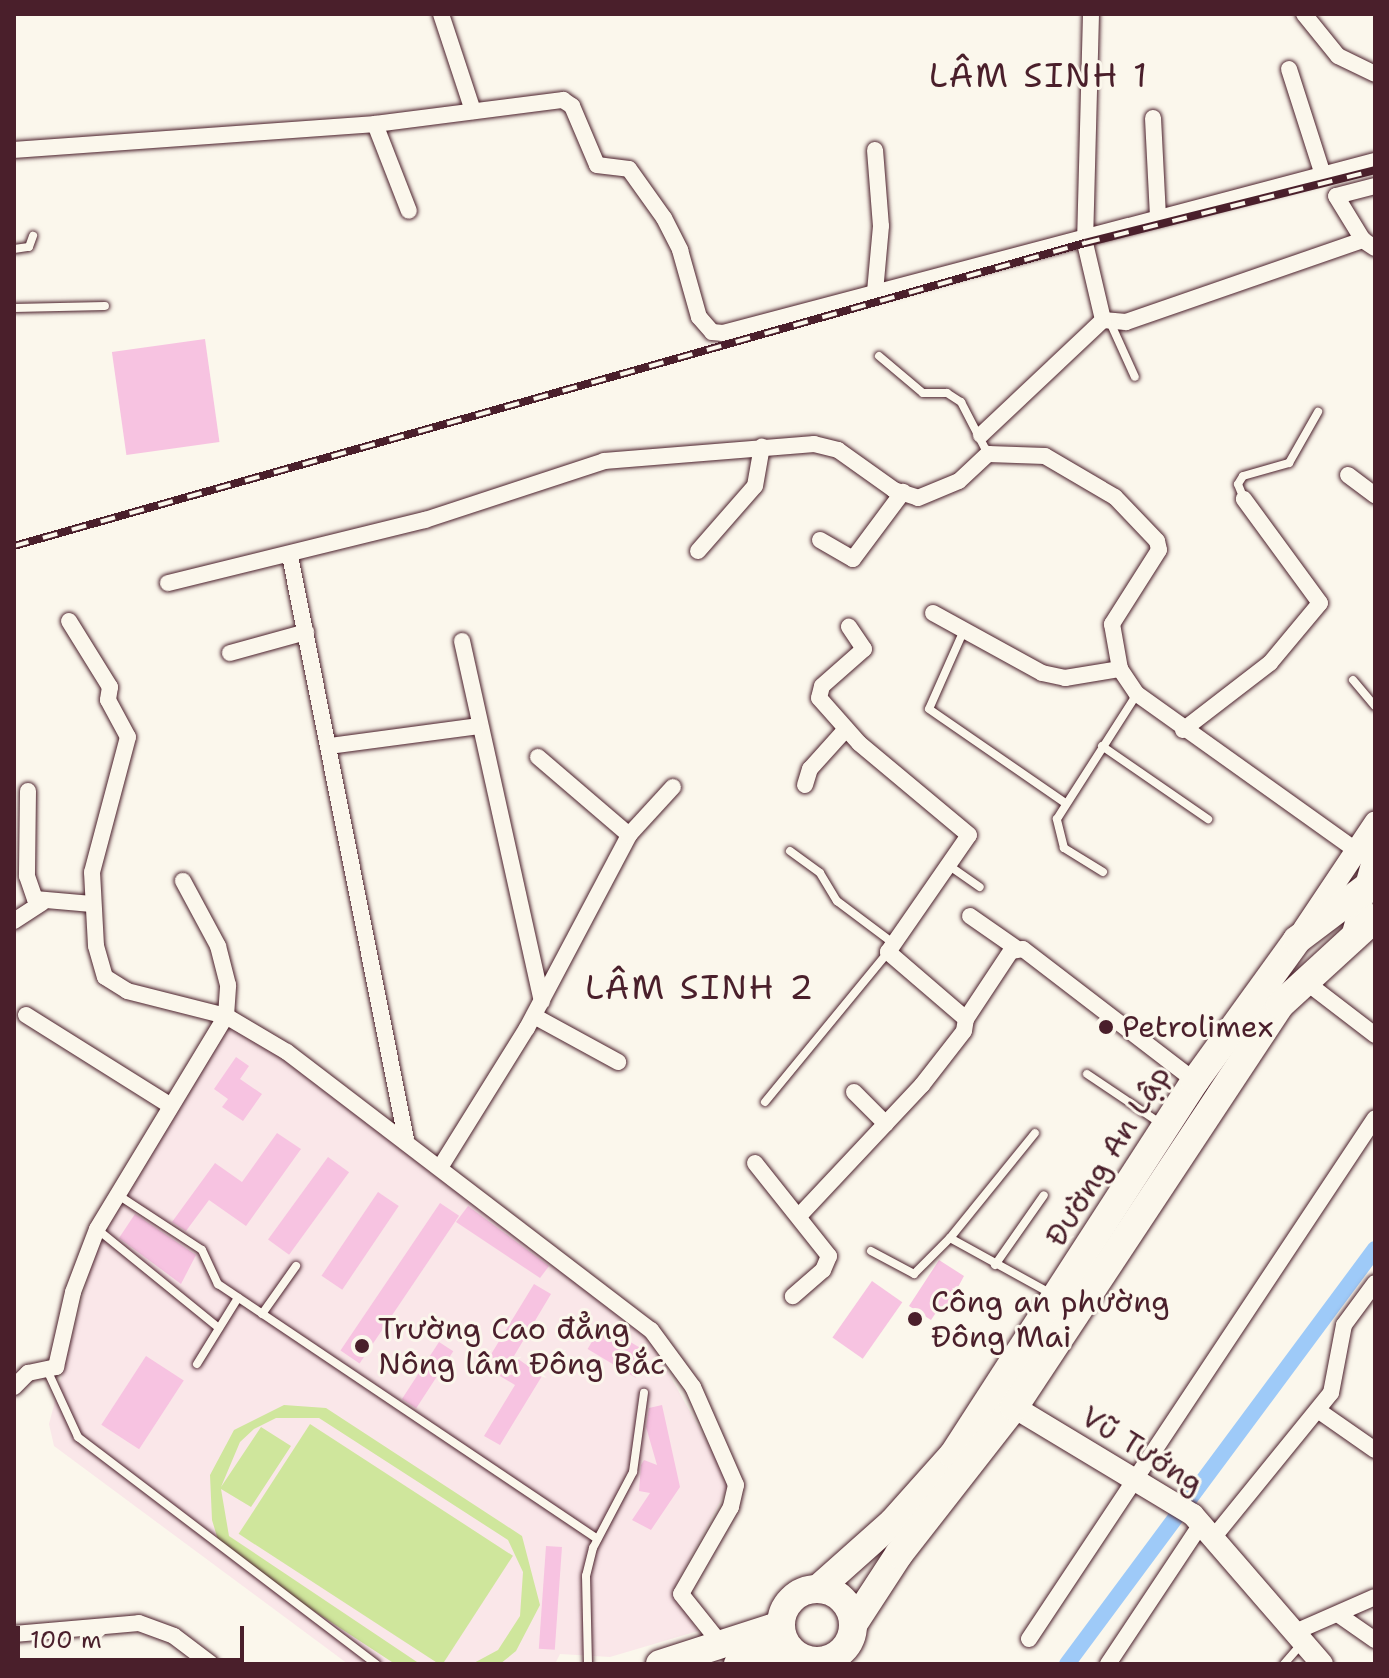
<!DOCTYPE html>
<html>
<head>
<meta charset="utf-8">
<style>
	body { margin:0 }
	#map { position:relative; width:1389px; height:1678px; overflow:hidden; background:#fbf7ec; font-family:"Shantell Sans",sans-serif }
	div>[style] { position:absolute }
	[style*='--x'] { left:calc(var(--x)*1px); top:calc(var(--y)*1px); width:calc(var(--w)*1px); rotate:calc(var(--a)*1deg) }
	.built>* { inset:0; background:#fae7e9 }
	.green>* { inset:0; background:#cfe69c; transform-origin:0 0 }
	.canal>* { height:16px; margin:-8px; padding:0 8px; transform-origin:8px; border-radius:8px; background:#9ecaf8 }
	.building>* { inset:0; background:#f7c3e1; transform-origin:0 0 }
	.roads { filter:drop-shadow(0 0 2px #4a1f2b) drop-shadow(0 0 2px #4a1f2b) }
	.lane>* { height:8px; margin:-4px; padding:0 4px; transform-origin:4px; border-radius:4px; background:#fbf7ec }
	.street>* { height:16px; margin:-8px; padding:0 8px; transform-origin:8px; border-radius:8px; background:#fbf7ec }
	.secondary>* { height:22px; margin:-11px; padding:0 11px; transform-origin:11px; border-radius:11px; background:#fbf7ec }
	.primary>* { height:24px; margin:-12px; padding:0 12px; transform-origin:12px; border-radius:12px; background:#fbf7ec }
	.highway>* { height:28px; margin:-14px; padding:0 14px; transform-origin:14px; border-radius:14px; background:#fbf7ec }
	.highway>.ring { margin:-14px; padding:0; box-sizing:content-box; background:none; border:28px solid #fbf7ec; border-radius:50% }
	.rail>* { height:8px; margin-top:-4px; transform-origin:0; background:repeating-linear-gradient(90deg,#fbf7ec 0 15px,#4a1f2b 0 30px); box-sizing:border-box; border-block:2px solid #4a1f2b }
	.dots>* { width:22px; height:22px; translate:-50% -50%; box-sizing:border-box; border:4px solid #fbf7ec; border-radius:50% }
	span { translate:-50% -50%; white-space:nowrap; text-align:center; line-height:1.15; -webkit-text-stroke:6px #fbf7ec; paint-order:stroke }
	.poi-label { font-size:30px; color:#4a1f2b }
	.left { translate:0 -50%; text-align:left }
	.street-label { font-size:30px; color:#4a1f2b }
	.quarter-label { font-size:34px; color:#4a1f2b; letter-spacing:2px }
	.frame { position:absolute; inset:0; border:16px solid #4a1f2b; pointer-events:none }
	.scale { position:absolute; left:16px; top:1626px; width:228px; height:36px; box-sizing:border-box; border:4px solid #4a1f2b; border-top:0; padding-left:10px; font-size:24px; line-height:28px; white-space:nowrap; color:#4a1f2b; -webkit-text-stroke:6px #fbf7ec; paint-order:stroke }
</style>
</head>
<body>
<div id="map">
	<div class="built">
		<div style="clip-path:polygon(232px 1019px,646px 1333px,730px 1483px,672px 1592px,698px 1631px,610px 1657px,560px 1654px,555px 1664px,348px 1664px,54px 1446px,49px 1424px,97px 1243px)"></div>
	</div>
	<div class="green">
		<div style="clip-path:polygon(284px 1405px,326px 1408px,522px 1536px,540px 1605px,516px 1651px,500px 1664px,472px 1664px,498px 1650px,520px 1616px,523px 1572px,508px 1540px,319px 1418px,276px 1418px,254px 1429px,240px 1442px,221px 1487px,261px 1427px,291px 1446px,251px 1507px,221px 1489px,229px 1536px,420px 1664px,395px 1664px,236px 1560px,218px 1540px,212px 1520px,210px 1475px,234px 1430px)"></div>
		<div style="left:310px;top:1424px;width:242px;height:131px;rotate:33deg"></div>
	</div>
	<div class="canal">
		<div style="--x:1067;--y:1664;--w:517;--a:-53.42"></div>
	</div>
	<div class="building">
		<div style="left:205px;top:339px;width:104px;height:94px;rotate:82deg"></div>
		<div style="clip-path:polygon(236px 1057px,249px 1066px,240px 1079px,262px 1094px,243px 1121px,222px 1107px,228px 1099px,214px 1089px)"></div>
		<div style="clip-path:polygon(277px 1133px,301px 1149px,246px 1226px,209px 1200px,186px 1231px,172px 1222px,215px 1163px,242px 1182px)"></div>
		<div style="left:328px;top:1157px;width:26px;height:102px;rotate:36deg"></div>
		<div style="left:378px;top:1192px;width:25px;height:101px;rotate:34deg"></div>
		<div style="left:440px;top:1203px;width:23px;height:178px;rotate:34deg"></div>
		<div style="clip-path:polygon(468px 1206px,549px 1266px,540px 1278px,456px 1222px)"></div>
		<div style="clip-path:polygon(135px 1214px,196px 1255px,181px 1284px,119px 1238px)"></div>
		<div style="clip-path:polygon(939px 1260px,964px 1276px,943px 1315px,937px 1311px,931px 1320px,909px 1306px)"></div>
		<div style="left:872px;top:1281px;width:37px;height:69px;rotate:35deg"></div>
		<div style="clip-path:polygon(534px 1284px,551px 1294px,514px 1356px,542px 1376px,500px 1445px,484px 1436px,515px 1385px,493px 1372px,500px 1362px,490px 1356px)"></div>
		<div style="left:602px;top:1325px;width:56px;height:28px;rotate:31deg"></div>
		<div style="left:439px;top:1342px;width:17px;height:68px;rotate:33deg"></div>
		<div style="left:146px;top:1356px;width:45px;height:82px;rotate:33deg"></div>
		<div style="clip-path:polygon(662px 1405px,680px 1487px,651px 1530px,632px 1520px,650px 1493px,639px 1491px,641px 1465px,644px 1460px,657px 1465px,646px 1427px,649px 1408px)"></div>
		<div style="left:546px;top:1546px;width:16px;height:103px;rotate:4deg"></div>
	</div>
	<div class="roads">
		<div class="lane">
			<div style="--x:14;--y:249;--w:15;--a:-8"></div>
			<div style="--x:29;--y:247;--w:12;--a:-70"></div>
			<div style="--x:14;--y:308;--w:91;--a:-1.3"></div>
			<div style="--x:1110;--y:322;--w:60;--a:65.6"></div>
			<div style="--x:879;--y:356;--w:57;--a:40.1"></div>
			<div style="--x:923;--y:393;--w:24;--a:0"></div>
			<div style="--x:947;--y:393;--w:17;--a:33"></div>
			<div style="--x:961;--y:402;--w:59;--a:62.6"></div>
			<div style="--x:1244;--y:499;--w:16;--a:-112"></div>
			<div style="--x:1238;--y:484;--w:9;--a:-58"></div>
			<div style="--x:1243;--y:476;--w:48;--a:-15.8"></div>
			<div style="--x:1289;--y:463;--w:59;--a:-60.4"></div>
			<div style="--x:964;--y:630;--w:86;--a:113.9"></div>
			<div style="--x:929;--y:709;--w:164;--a:34.6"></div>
			<div style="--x:1353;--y:680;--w:34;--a:50"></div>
			<div style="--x:1102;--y:746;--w:129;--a:34.6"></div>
			<div style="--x:790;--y:851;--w:37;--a:36"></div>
			<div style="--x:820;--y:873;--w:33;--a:59"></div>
			<div style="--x:837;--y:901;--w:70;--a:36.9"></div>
			<div style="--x:951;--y:867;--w:35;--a:35"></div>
			<div style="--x:1103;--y:872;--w:46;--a:-148.4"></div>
			<div style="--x:1064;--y:848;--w:30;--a:-104"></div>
			<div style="--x:1057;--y:819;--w:148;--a:-57.4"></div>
			<div style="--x:1087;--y:1074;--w:92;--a:33.9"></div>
			<div style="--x:765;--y:1102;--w:194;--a:-50.6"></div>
			<div style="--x:118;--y:1195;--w:100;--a:33.2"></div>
			<div style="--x:202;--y:1250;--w:38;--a:65"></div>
			<div style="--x:218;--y:1284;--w:457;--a:33.9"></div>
			<div style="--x:97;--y:1229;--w:157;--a:39.1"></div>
			<div style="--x:950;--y:1238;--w:135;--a:-51"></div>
			<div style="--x:871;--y:1251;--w:49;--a:28.1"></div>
			<div style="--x:914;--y:1274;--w:51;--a:-45"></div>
			<div style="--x:950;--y:1238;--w:116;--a:28.8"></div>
			<div style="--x:995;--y:1265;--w:85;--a:-55"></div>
			<div style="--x:262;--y:1314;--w:59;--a:-54.7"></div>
			<div style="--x:197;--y:1364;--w:78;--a:-58.2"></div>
			<div style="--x:48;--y:1372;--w:72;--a:65.2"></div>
			<div style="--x:78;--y:1437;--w:375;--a:37.3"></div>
			<div style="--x:588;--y:1664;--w:88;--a:-91.3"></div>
			<div style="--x:586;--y:1576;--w:29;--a:-76"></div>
			<div style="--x:593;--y:1548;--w:86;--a:-62.2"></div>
			<div style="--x:633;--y:1472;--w:80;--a:-82.1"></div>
			<div style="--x:1284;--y:1664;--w:28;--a:-49"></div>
		</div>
		<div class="street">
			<div style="--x:441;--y:14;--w:102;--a:71.7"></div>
			<div style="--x:1091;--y:14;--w:229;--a:91.5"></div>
			<div style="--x:1085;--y:243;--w:79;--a:76.8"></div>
			<div style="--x:1103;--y:320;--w:23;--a:5"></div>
			<div style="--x:1126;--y:322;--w:251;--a:-19.1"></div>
			<div style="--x:1304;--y:14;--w:54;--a:51"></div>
			<div style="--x:1338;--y:56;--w:41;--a:25.9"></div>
			<div style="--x:1289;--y:69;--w:111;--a:72.2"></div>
			<div style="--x:1153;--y:118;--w:99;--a:87.1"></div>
			<div style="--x:375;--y:124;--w:93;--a:68.7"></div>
			<div style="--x:14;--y:150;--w:362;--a:-4.1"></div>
			<div style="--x:375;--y:124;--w:190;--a:-7.3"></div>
			<div style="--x:563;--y:100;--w:11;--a:34"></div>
			<div style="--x:572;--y:106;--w:64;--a:67"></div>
			<div style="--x:597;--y:165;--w:32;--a:7"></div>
			<div style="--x:629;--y:169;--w:60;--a:54.5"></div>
			<div style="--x:664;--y:218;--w:36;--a:63"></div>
			<div style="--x:680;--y:250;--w:70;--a:74.2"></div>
			<div style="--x:699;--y:317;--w:20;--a:49"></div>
			<div style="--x:712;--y:332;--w:11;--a:5"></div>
			<div style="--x:723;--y:333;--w:674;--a:-14.78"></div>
			<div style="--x:875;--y:150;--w:76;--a:85.5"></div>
			<div style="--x:881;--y:226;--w:66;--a:95.2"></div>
			<div style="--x:1375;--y:186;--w:40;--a:165.6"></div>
			<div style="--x:1336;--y:196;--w:52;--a:58.5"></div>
			<div style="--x:1363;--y:240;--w:14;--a:34"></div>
			<div style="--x:981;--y:435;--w:168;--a:-43.3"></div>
			<div style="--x:1348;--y:475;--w:34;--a:37"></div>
			<div style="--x:820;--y:540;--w:38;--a:30"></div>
			<div style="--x:853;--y:559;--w:84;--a:-53.3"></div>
			<div style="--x:698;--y:551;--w:86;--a:-48.8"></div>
			<div style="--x:755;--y:486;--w:40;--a:-80"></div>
			<div style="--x:290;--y:556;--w:594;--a:78.75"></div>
			<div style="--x:168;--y:583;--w:265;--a:-13.8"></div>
			<div style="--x:425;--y:520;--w:188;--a:-18.2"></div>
			<div style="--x:604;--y:461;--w:211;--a:-4.6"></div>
			<div style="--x:814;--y:444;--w:25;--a:14"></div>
			<div style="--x:838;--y:450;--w:69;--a:35.5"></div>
			<div style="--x:894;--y:490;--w:25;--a:18"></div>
			<div style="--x:918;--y:498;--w:44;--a:-22.5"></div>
			<div style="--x:959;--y:481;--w:40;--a:-43"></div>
			<div style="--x:988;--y:454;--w:57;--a:2"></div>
			<div style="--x:1045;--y:456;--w:81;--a:30.4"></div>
			<div style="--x:1115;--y:497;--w:61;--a:46.3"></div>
			<div style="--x:1157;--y:541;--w:9;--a:77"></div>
			<div style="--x:1159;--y:550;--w:88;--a:122.4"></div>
			<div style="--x:1112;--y:624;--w:46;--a:79.9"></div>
			<div style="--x:1120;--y:669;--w:30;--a:56"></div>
			<div style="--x:1137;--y:694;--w:270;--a:35.5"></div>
			<div style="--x:933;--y:613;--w:124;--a:28.8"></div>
			<div style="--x:1042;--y:673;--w:24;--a:12"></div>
			<div style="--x:1065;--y:678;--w:56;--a:-9.3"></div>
			<div style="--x:69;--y:621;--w:78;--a:58.2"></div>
			<div style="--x:110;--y:687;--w:13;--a:99"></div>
			<div style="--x:108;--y:700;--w:42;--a:61.6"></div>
			<div style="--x:128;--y:737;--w:140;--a:104.9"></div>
			<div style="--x:92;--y:872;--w:74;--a:86.9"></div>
			<div style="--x:96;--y:946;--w:32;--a:74"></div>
			<div style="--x:105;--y:977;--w:26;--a:32"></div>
			<div style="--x:127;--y:991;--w:102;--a:14.2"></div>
			<div style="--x:226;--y:1016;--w:71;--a:30.5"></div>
			<div style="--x:287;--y:1052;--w:458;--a:37.4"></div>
			<div style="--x:651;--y:1330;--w:71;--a:53.6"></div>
			<div style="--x:693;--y:1387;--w:107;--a:66.3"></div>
			<div style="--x:736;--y:1485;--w:23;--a:103"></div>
			<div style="--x:731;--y:1507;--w:100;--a:119.9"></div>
			<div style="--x:681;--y:1594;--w:64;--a:51.3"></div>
			<div style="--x:462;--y:641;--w:369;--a:77.5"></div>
			<div style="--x:230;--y:653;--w:79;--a:-15.4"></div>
			<div style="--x:1183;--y:730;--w:110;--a:-37.6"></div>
			<div style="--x:1270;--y:663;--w:78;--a:-50.2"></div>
			<div style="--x:1320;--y:603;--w:129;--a:-126.2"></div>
			<div style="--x:329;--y:746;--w:151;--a:-7.6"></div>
			<div style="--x:538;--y:757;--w:120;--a:40.6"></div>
			<div style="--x:805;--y:785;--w:17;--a:-73"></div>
			<div style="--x:810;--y:769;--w:54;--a:-48"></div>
			<div style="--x:28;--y:791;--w:85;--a:90.7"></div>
			<div style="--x:27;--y:876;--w:24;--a:71"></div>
			<div style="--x:35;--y:899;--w:57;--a:5"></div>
			<div style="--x:970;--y:916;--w:56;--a:34.8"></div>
			<div style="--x:14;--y:921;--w:33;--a:-33"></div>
			<div style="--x:1302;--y:979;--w:92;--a:37.5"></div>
			<div style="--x:26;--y:1015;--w:171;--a:32.1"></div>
			<div style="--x:534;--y:1016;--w:96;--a:28.7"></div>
			<div style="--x:966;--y:1019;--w:82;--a:-56.5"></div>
			<div style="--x:1011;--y:951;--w:12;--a:-9"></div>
			<div style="--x:1023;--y:949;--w:217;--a:37.5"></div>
			<div style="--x:854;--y:1092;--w:45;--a:45"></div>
			<div style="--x:755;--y:1163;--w:119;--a:51.5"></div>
			<div style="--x:829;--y:1256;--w:15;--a:113"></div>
			<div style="--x:823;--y:1270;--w:40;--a:139"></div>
			<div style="--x:441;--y:1166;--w:163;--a:-58.1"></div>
			<div style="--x:527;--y:1028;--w:218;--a:-62.1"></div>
			<div style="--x:629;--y:835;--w:65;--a:-47.5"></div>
			<div style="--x:799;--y:1216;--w:180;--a:-46.8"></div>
			<div style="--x:922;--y:1085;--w:68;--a:-52.1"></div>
			<div style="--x:964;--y:1031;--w:12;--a:-81"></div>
			<div style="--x:966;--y:1019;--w:103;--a:-139.3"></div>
			<div style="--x:888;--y:952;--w:142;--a:-55.3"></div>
			<div style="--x:969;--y:835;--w:143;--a:-140.1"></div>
			<div style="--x:859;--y:743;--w:60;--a:-131.6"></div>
			<div style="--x:819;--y:698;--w:12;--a:-76"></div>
			<div style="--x:822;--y:686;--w:56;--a:-41.4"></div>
			<div style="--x:864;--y:649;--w:27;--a:-124"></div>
			<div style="--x:14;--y:1387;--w:20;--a:-45"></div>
			<div style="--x:28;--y:1373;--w:29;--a:-12"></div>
			<div style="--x:56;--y:1367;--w:77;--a:-77.2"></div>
			<div style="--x:73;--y:1292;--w:67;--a:-69.1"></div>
			<div style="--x:97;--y:1229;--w:249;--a:-58.8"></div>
			<div style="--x:226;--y:1016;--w:31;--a:-86"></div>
			<div style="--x:228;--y:985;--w:40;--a:-104.4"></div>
			<div style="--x:218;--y:946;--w:74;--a:-118.3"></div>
			<div style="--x:1319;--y:1411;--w:68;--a:34.9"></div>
			<div style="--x:1213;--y:1538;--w:187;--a:-50.9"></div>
			<div style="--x:1331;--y:1393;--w:69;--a:-79.2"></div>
			<div style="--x:1344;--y:1325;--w:52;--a:-53.6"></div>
			<div style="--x:1339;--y:1615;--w:44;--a:34.8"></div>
			<div style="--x:1295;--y:1632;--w:87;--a:-23.6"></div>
			<div style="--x:14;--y:1634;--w:125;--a:-5"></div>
			<div style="--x:139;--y:1623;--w:37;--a:20"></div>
			<div style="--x:174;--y:1636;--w:46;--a:37.1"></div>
			<div style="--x:1029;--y:1639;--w:625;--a:-56.41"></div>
			<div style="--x:1108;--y:1664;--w:168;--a:-56.4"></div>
		</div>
		<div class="secondary">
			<div style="--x:1304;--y:929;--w:128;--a:-56.2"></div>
			<div style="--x:1352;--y:937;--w:87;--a:-74.7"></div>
			<div style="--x:1014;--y:1407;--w:209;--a:31.1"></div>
			<div style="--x:1193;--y:1515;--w:197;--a:49.1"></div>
		</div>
		<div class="primary">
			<div style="--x:830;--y:1664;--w:11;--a:-49"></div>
		</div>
		<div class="highway">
			<div style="--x:819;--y:1588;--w:99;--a:-41.7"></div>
			<div style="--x:893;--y:1522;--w:90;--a:-48.2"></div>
			<div style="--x:953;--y:1455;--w:445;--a:-57.1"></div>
			<div style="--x:1195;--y:1081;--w:174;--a:-54.1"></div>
			<div style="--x:1297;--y:940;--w:98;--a:-37.1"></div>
			<div class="ring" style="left:781px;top:1589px;width:44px;height:44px"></div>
			<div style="--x:854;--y:1623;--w:82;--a:-56.9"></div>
			<div style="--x:899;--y:1554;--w:187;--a:-52"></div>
			<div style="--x:1014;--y:1407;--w:482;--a:-56.5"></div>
			<div style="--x:1280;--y:1005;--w:129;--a:-42.5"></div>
			<div style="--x:660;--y:1664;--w:127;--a:-17.9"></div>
			<div style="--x:738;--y:1664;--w:54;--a:-16.1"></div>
		</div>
	</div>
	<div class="rail">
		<div style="--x:14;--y:546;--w:1113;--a:-15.8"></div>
		<div style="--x:1085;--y:243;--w:299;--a:-14.1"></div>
	</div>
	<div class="dots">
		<div style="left:1106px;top:1027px;background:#4a1f2b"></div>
		<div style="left:915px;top:1319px;background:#4a1f2b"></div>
		<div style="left:362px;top:1346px;background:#4a1f2b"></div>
	</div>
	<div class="poi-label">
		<span class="left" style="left:1122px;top:1027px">Petrolimex</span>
		<span class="left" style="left:931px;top:1319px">Công an phường<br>Đông Mai</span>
		<span class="left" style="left:378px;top:1346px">Trường Cao đẳng<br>Nông lâm Đông Bắc</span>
	</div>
	<div class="street-label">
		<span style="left:1108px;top:1156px;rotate:-58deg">Đường An Lập</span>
		<span style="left:1142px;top:1450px;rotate:32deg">Vũ Tướng</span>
	</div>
	<div class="quarter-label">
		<span style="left:1039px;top:76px">LÂM SINH 1</span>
		<span style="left:700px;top:988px">LÂM SINH 2</span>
	</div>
	<div class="frame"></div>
	<div class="scale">100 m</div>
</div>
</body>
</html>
